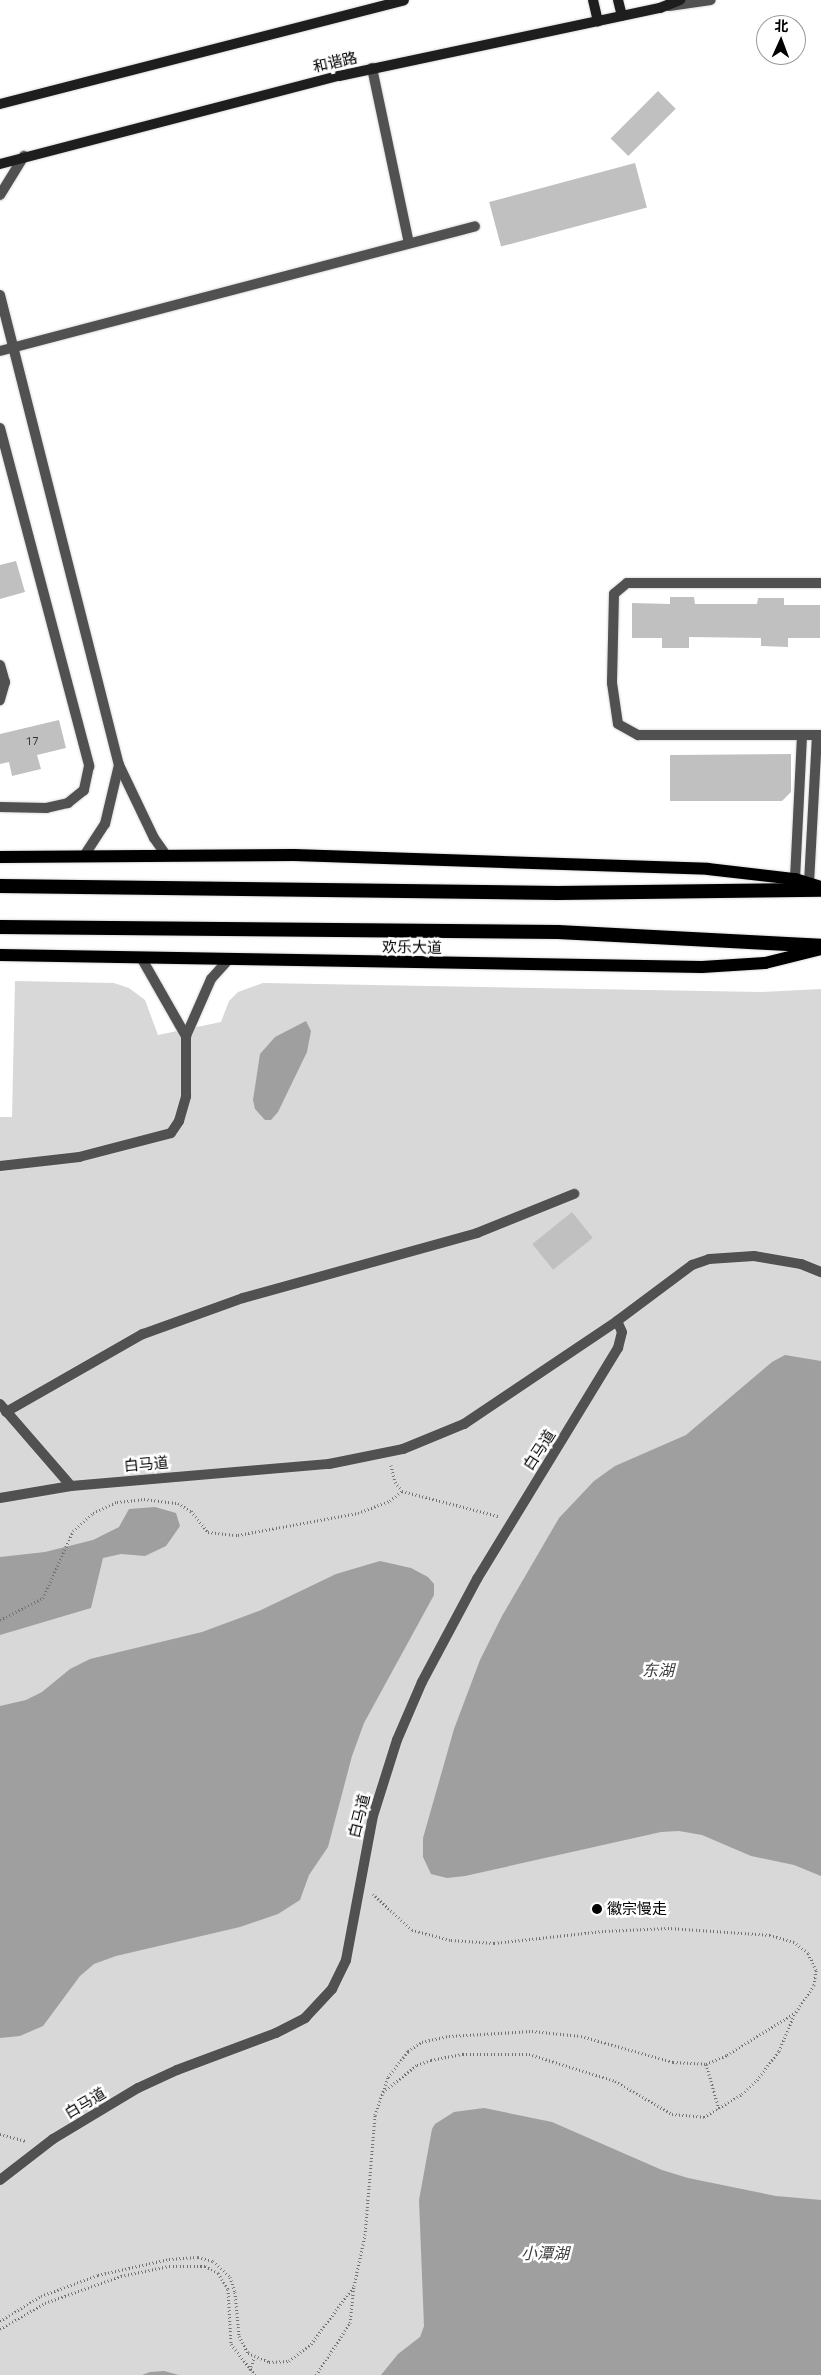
<!DOCTYPE html>
<html>
<head>
<meta charset="utf-8">
<style>
	body { margin:0 }
	#map { position:relative; width:821px; height:2375px; overflow:hidden; background:#fff; font-family:"Titillium Web","Noto Sans SC",sans-serif }
	div>[style] { position:absolute }
	[style*='--x'] { left:calc(var(--x)*1px); top:calc(var(--y)*1px); width:calc(var(--w)*1px); rotate:calc(var(--a)*1deg) }
	.green>* { inset:0; background:#d8d8d8 }
	.water>* { inset:0; background:#9f9f9f }
	.building>* { inset:0; background:#c0c0c0; transform-origin:0 0 }
	.path>* { height:3px; margin-top:-1.5px; transform-origin:0; background:repeating-linear-gradient(90deg,#737373 0 1px,transparent 0 3.5px) }
	.roads { filter:drop-shadow(0 0 1px #dbdbdb) drop-shadow(0 0 1px #dbdbdb) }
	.service>* { height:10px; margin:-5px; padding:0 5px; transform-origin:5px; border-radius:5px; background:#515151 }
	.minor>* { height:10px; margin:-5px; padding:0 5px; transform-origin:5px; border-radius:5px; background:#515151 }
	.tertiary>* { height:10px; margin:-5px; padding:0 5px; transform-origin:5px; border-radius:5px; background:#515151 }
	.secondary>* { height:10px; margin:-5px; padding:0 5px; transform-origin:5px; border-radius:5px; background:#1e1e1e }
	.primary>* { height:12px; margin:-6px; padding:0 6px; transform-origin:6px; border-radius:6px; background:#000 }
	.trunk>* { height:14px; margin:-7px; padding:0 7px; transform-origin:7px; border-radius:7px; background:#000 }
	.dots>* { width:14px; height:14px; translate:-50% -50%; box-sizing:border-box; border:2px solid #fff; border-radius:50% }
	span { translate:-50% -50%; white-space:nowrap; text-align:center; line-height:1.15; -webkit-text-stroke:5px #fff; paint-order:stroke }
	.number-label { font-size:12px; color:#303030 }
	.number-label span { -webkit-text-stroke-width:0 }
	.street-label { font-size:15px; color:#000 }
	.poi-label { font-size:15px; color:#000 }
	.left { translate:0 -50%; text-align:left }
	.water-label { font-size:16px; color:#404040; font-style:italic }
	.north { position:absolute; left:756px; top:15px; width:50px; height:50px; box-sizing:border-box; background:#fff; border:1px solid #999; border-radius:50%; rotate:2deg; font-size:14px; font-weight:700; line-height:20px; text-align:center; color:#000 }
	.north::after { content:''; display:block; margin:auto; width:18px; height:22px; background:#000; clip-path:polygon(50% 0,100% 100%,50% 72%,0 100%) }
</style>
</head>
<body>
<div id="map">
	<div class="green">
		<div style="clip-path:polygon(15px 981px,114px 983px,129px 988px,145px 1000px,158px 1035px,221px 1022px,229px 1001px,238px 992px,263px 983px,760px 992px,821px 989px,821px 2375px,0 2375px,0 1117px,12px 1117px)"></div>
	</div>
	<div class="water">
		<div style="clip-path:polygon(306px 1021px,311px 1031px,307px 1052px,278px 1112px,271px 1120px,265px 1120px,255px 1109px,253px 1100px,260px 1054px,275px 1037px)"></div>
		<div style="clip-path:polygon(785px 1355px,821px 1361px,821px 1876px,794px 1865px,751px 1856px,702px 1835px,679px 1831px,661px 1832px,465px 1876px,447px 1878px,431px 1874px,423px 1857px,423px 1838px,454px 1729px,480px 1660px,502px 1616px,559px 1518px,594px 1481px,615px 1466px,686px 1435px,772px 1362px)"></div>
		<div style="clip-path:polygon(155px 1507px,176px 1513px,180px 1526px,166px 1546px,145px 1556px,121px 1554px,103px 1558px,91px 1608px,0 1635px,0 1557px,45px 1552px,93px 1540px,119px 1527px,129px 1509px)"></div>
		<div style="clip-path:polygon(380px 1561px,411px 1568px,428px 1577px,434px 1584px,434px 1595px,364px 1723px,352px 1756px,328px 1847px,309px 1875px,300px 1900px,278px 1914px,240px 1927px,116px 1956px,94px 1964px,80px 1976px,43px 2026px,20px 2036px,0 2038px,0 1706px,26px 1700px,42px 1692px,70px 1669px,90px 1659px,202px 1632px,259px 1611px,336px 1574px)"></div>
		<div style="clip-path:polygon(484px 2108px,552px 2122px,662px 2170px,688px 2178px,776px 2196px,821px 2200px,821px 2375px,381px 2375px,398px 2354px,420px 2337px,424px 2326px,419px 2200px,432px 2129px,435px 2124px,454px 2112px)"></div>
		<div style="clip-path:polygon(164px 2371px,179px 2375px,142px 2375px,150px 2372px)"></div>
	</div>
	<div class="building">
		<div style="left:658px;top:91px;width:25px;height:67px;rotate:45deg"></div>
		<div style="left:635px;top:163px;width:46px;height:151px;rotate:75deg"></div>
		<div style="clip-path:polygon(16px 561px,25px 592px,0 599px,0 565px)"></div>
		<div style="clip-path:polygon(670px 597px,694px 597px,695px 604px,757px 604px,758px 598px,784px 598px,784px 605px,820px 605px,820px 638px,788px 638px,788px 647px,761px 646px,761px 638px,689px 637px,689px 648px,662px 648px,662px 638px,632px 638px,632px 603px,670px 604px)"></div>
		<div style="clip-path:polygon(59px 720px,66px 748px,37px 755px,41px 769px,12px 776px,9px 762px,0 764px,0 734px)"></div>
		<div style="clip-path:polygon(791px 754px,791px 792px,782px 801px,670px 801px,670px 755px)"></div>
		<div style="left:572px;top:1212px;width:33px;height:51px;rotate:51deg"></div>
	</div>
	<div class="path">
		<div style="--x:391;--y:1465;--w:17;--a:77"></div>
		<div style="--x:395;--y:1482;--w:11;--a:52"></div>
		<div style="--x:402;--y:1491;--w:99;--a:14.6"></div>
		<div style="--x:0;--y:1620;--w:48;--a:-27.1"></div>
		<div style="--x:43;--y:1598;--w:73;--a:-65.9"></div>
		<div style="--x:73;--y:1531;--w:27;--a:-42"></div>
		<div style="--x:93;--y:1513;--w:26;--a:-25"></div>
		<div style="--x:117;--y:1502;--w:27;--a:-6"></div>
		<div style="--x:144;--y:1499;--w:34;--a:7"></div>
		<div style="--x:178;--y:1503;--w:15;--a:32"></div>
		<div style="--x:191;--y:1511;--w:27;--a:51"></div>
		<div style="--x:208;--y:1532;--w:30;--a:6"></div>
		<div style="--x:238;--y:1535;--w:122;--a:-10.4"></div>
		<div style="--x:358;--y:1513;--w:34;--a:-21"></div>
		<div style="--x:390;--y:1501;--w:16;--a:-40"></div>
		<div style="--x:706;--y:2064;--w:47;--a:73.9"></div>
		<div style="--x:383;--y:2092;--w:43;--a:-38.5"></div>
		<div style="--x:417;--y:2065;--w:15;--a:-20"></div>
		<div style="--x:431;--y:2060;--w:33;--a:-11"></div>
		<div style="--x:463;--y:2054;--w:66;--a:0"></div>
		<div style="--x:529;--y:2054;--w:90;--a:17.4"></div>
		<div style="--x:615;--y:2081;--w:66;--a:30.1"></div>
		<div style="--x:672;--y:2114;--w:32;--a:5"></div>
		<div style="--x:704;--y:2117;--w:44;--a:-31.2"></div>
		<div style="--x:742;--y:2094;--w:21;--a:-43"></div>
		<div style="--x:757;--y:2080;--w:36;--a:-53"></div>
		<div style="--x:779;--y:2051;--w:41;--a:-67.2"></div>
		<div style="--x:0;--y:2134;--w:27;--a:15"></div>
		<div style="--x:0;--y:2321;--w:48;--a:-31.4"></div>
		<div style="--x:41;--y:2296;--w:61;--a:-20.2"></div>
		<div style="--x:98;--y:2275;--w:73;--a:-12.7"></div>
		<div style="--x:169;--y:2259;--w:29;--a:-4"></div>
		<div style="--x:198;--y:2257;--w:16;--a:15"></div>
		<div style="--x:213;--y:2261;--w:23;--a:43"></div>
		<div style="--x:230;--y:2277;--w:16;--a:72"></div>
		<div style="--x:235;--y:2292;--w:44;--a:84.8"></div>
		<div style="--x:239;--y:2336;--w:19;--a:62"></div>
		<div style="--x:248;--y:2353;--w:23;--a:23"></div>
		<div style="--x:269;--y:2362;--w:20;--a:-3"></div>
		<div style="--x:289;--y:2361;--w:28;--a:-38"></div>
		<div style="--x:311;--y:2344;--w:72;--a:-53.4"></div>
		<div style="--x:354;--y:2286;--w:52;--a:-77.8"></div>
		<div style="--x:365;--y:2235;--w:120;--a:-85.2"></div>
		<div style="--x:375;--y:2115;--w:40;--a:-71.1"></div>
		<div style="--x:388;--y:2077;--w:33;--a:-52"></div>
		<div style="--x:408;--y:2051;--w:17;--a:-33"></div>
		<div style="--x:422;--y:2042;--w:28;--a:-13"></div>
		<div style="--x:449;--y:2036;--w:83;--a:-3.4"></div>
		<div style="--x:532;--y:2031;--w:49;--a:5.8"></div>
		<div style="--x:581;--y:2036;--w:96;--a:15.8"></div>
		<div style="--x:673;--y:2062;--w:33;--a:3"></div>
		<div style="--x:706;--y:2064;--w:23;--a:-23"></div>
		<div style="--x:727;--y:2055;--w:81;--a:-31.9"></div>
		<div style="--x:796;--y:2012;--w:32;--a:-56"></div>
		<div style="--x:814;--y:1985;--w:15;--a:-82"></div>
		<div style="--x:816;--y:1970;--w:19;--a:-115"></div>
		<div style="--x:808;--y:1953;--w:18;--a:-142"></div>
		<div style="--x:794;--y:1942;--w:25;--a:-164"></div>
		<div style="--x:770;--y:1935;--w:101;--a:-176"></div>
		<div style="--x:669;--y:1928;--w:66;--a:177.4"></div>
		<div style="--x:603;--y:1931;--w:110;--a:173.7"></div>
		<div style="--x:494;--y:1943;--w:44;--a:-176.1"></div>
		<div style="--x:450;--y:1940;--w:39;--a:-165"></div>
		<div style="--x:412;--y:1930;--w:53;--a:-137.3"></div>
		<div style="--x:0;--y:2329;--w:52;--a:-30"></div>
		<div style="--x:45;--y:2303;--w:81;--a:-19.6"></div>
		<div style="--x:121;--y:2276;--w:49;--a:-11.8"></div>
		<div style="--x:169;--y:2266;--w:36;--a:0"></div>
		<div style="--x:205;--y:2266;--w:15;--a:28"></div>
		<div style="--x:218;--y:2273;--w:19;--a:58"></div>
		<div style="--x:228;--y:2289;--w:55;--a:86.9"></div>
		<div style="--x:231;--y:2344;--w:39;--a:52"></div>
		<div style="--x:250;--y:2370;--w:13;--a:-72"></div>
		<div style="--x:316;--y:2375;--w:62;--a:-56.8"></div>
		<div style="--x:350;--y:2323;--w:36;--a:-84"></div>
	</div>
	<div class="roads">
		<div class="service">
			<div style="--x:372;--y:68;--w:179;--a:78.1"></div>
			<div style="--x:0;--y:351;--w:491;--a:-14.7"></div>
			<div style="--x:0;--y:428;--w:350;--a:75.2"></div>
			<div style="--x:89;--y:766;--w:25;--a:102"></div>
			<div style="--x:84;--y:790;--w:21;--a:141"></div>
			<div style="--x:68;--y:803;--w:22;--a:167"></div>
			<div style="--x:47;--y:808;--w:47;--a:-178.8"></div>
			<div style="--x:821;--y:583;--w:194;--a:180"></div>
			<div style="--x:627;--y:583;--w:17;--a:140"></div>
			<div style="--x:614;--y:594;--w:89;--a:91.3"></div>
			<div style="--x:612;--y:683;--w:41;--a:81.7"></div>
			<div style="--x:618;--y:724;--w:23;--a:29"></div>
			<div style="--x:638;--y:735;--w:183;--a:0"></div>
			<div style="--x:0;--y:665;--w:18;--a:74"></div>
			<div style="--x:5;--y:682;--w:19;--a:106"></div>
			<div style="--x:795;--y:879;--w:144;--a:-87.2"></div>
			<div style="--x:809;--y:883;--w:148;--a:-86.9"></div>
			<div style="--x:142;--y:959;--w:89;--a:60.3"></div>
			<div style="--x:0;--y:1166;--w:80;--a:-6.5"></div>
			<div style="--x:79;--y:1157;--w:95;--a:-14.6"></div>
			<div style="--x:171;--y:1133;--w:14;--a:-56"></div>
			<div style="--x:179;--y:1121;--w:26;--a:-74"></div>
			<div style="--x:186;--y:1096;--w:60;--a:-90"></div>
			<div style="--x:186;--y:1036;--w:62;--a:-66.3"></div>
			<div style="--x:211;--y:979;--w:25;--a:-48"></div>
			<div style="--x:0;--y:1404;--w:108;--a:49.1"></div>
			<div style="--x:6;--y:1412;--w:158;--a:-29.7"></div>
			<div style="--x:143;--y:1334;--w:106;--a:-19.8"></div>
			<div style="--x:243;--y:1298;--w:243;--a:-15.5"></div>
			<div style="--x:477;--y:1233;--w:105;--a:-21.9"></div>
		</div>
		<div class="minor">
			<div style="--x:0;--y:195;--w:46;--a:-58.4"></div>
			<div style="--x:0;--y:295;--w:485;--a:75.8"></div>
			<div style="--x:119;--y:765;--w:81;--a:64.4"></div>
			<div style="--x:154;--y:838;--w:21;--a:55"></div>
			<div style="--x:84;--y:856;--w:38;--a:-57"></div>
			<div style="--x:105;--y:824;--w:61;--a:-76.7"></div>
			<div style="--x:0;--y:1498;--w:72;--a:-9.6"></div>
			<div style="--x:71;--y:1486;--w:259;--a:-4.9"></div>
			<div style="--x:329;--y:1464;--w:76;--a:-11.5"></div>
			<div style="--x:403;--y:1449;--w:66;--a:-22.3"></div>
			<div style="--x:464;--y:1424;--w:184;--a:-33.9"></div>
			<div style="--x:617;--y:1321;--w:94;--a:-36.7"></div>
			<div style="--x:692;--y:1265;--w:18;--a:-19"></div>
			<div style="--x:709;--y:1259;--w:45;--a:-3.8"></div>
			<div style="--x:754;--y:1256;--w:48;--a:9.7"></div>
			<div style="--x:801;--y:1264;--w:22;--a:22"></div>
			<div style="--x:0;--y:2180;--w:67;--a:-37.7"></div>
			<div style="--x:53;--y:2139;--w:99;--a:-31"></div>
			<div style="--x:138;--y:2088;--w:43;--a:-24.8"></div>
			<div style="--x:177;--y:2070;--w:106;--a:-20.5"></div>
			<div style="--x:276;--y:2033;--w:33;--a:-27"></div>
			<div style="--x:305;--y:2018;--w:40;--a:-47"></div>
			<div style="--x:332;--y:1989;--w:32;--a:-64"></div>
			<div style="--x:346;--y:1960;--w:147;--a:-79.4"></div>
			<div style="--x:373;--y:1816;--w:80;--a:-72.5"></div>
			<div style="--x:397;--y:1740;--w:63;--a:-66.7"></div>
			<div style="--x:422;--y:1682;--w:117;--a:-61.9"></div>
			<div style="--x:477;--y:1579;--w:271;--a:-58.6"></div>
			<div style="--x:618;--y:1348;--w:16;--a:-76"></div>
			<div style="--x:622;--y:1332;--w:12;--a:-114"></div>
		</div>
		<div class="tertiary">
			<div style="--x:669;--y:6;--w:42;--a:-8.1"></div>
		</div>
		<div class="secondary">
			<div style="--x:593;--y:0;--w:22;--a:77"></div>
			<div style="--x:618;--y:0;--w:16;--a:76"></div>
			<div style="--x:0;--y:104;--w:417;--a:-14.4"></div>
			<div style="--x:0;--y:164;--w:350;--a:-14.6"></div>
			<div style="--x:339;--y:76;--w:328;--a:-12"></div>
			<div style="--x:660;--y:8;--w:22;--a:-22"></div>
		</div>
		<div class="primary">
			<div style="--x:0;--y:857;--w:294;--a:-0.4"></div>
			<div style="--x:294;--y:855;--w:414;--a:1.9"></div>
			<div style="--x:708;--y:869;--w:88;--a:6.6"></div>
			<div style="--x:795;--y:879;--w:27;--a:17"></div>
			<div style="--x:0;--y:955;--w:702;--a:0.98"></div>
			<div style="--x:702;--y:967;--w:63;--a:-3.6"></div>
			<div style="--x:765;--y:963;--w:58;--a:-14"></div>
		</div>
		<div class="trunk">
			<div style="--x:0;--y:886;--w:558;--a:0.72"></div>
			<div style="--x:558;--y:893;--w:263;--a:-0.7"></div>
			<div style="--x:0;--y:927;--w:558;--a:0.51"></div>
			<div style="--x:558;--y:932;--w:263;--a:3"></div>
		</div>
	</div>
	<div class="dots">
		<div style="left:597px;top:1909px;background:#000"></div>
	</div>
	<div class="number-label">
		<span style="left:32px;top:741px">17</span>
	</div>
	<div class="street-label">
		<span style="left:335px;top:62px;rotate:-13deg">和谐路</span>
		<span style="left:412px;top:947px;rotate:1deg">欢乐大道</span>
		<span style="left:539px;top:1450px;rotate:-57deg">白马道</span>
		<span style="left:146px;top:1464px;rotate:-5deg">白马道</span>
		<span style="left:359px;top:1816px;rotate:-76deg">白马道</span>
		<span style="left:85px;top:2103px;rotate:-31deg">白马道</span>
	</div>
	<div class="poi-label">
		<span class="left" style="left:607px;top:1909px">徽宗慢走</span>
	</div>
	<div class="water-label">
		<span style="left:658px;top:1670px">东湖</span>
		<span style="left:545px;top:2253px">小潭湖</span>
	</div>
	<div class="north">北</div>
</div>
</body>
</html>
